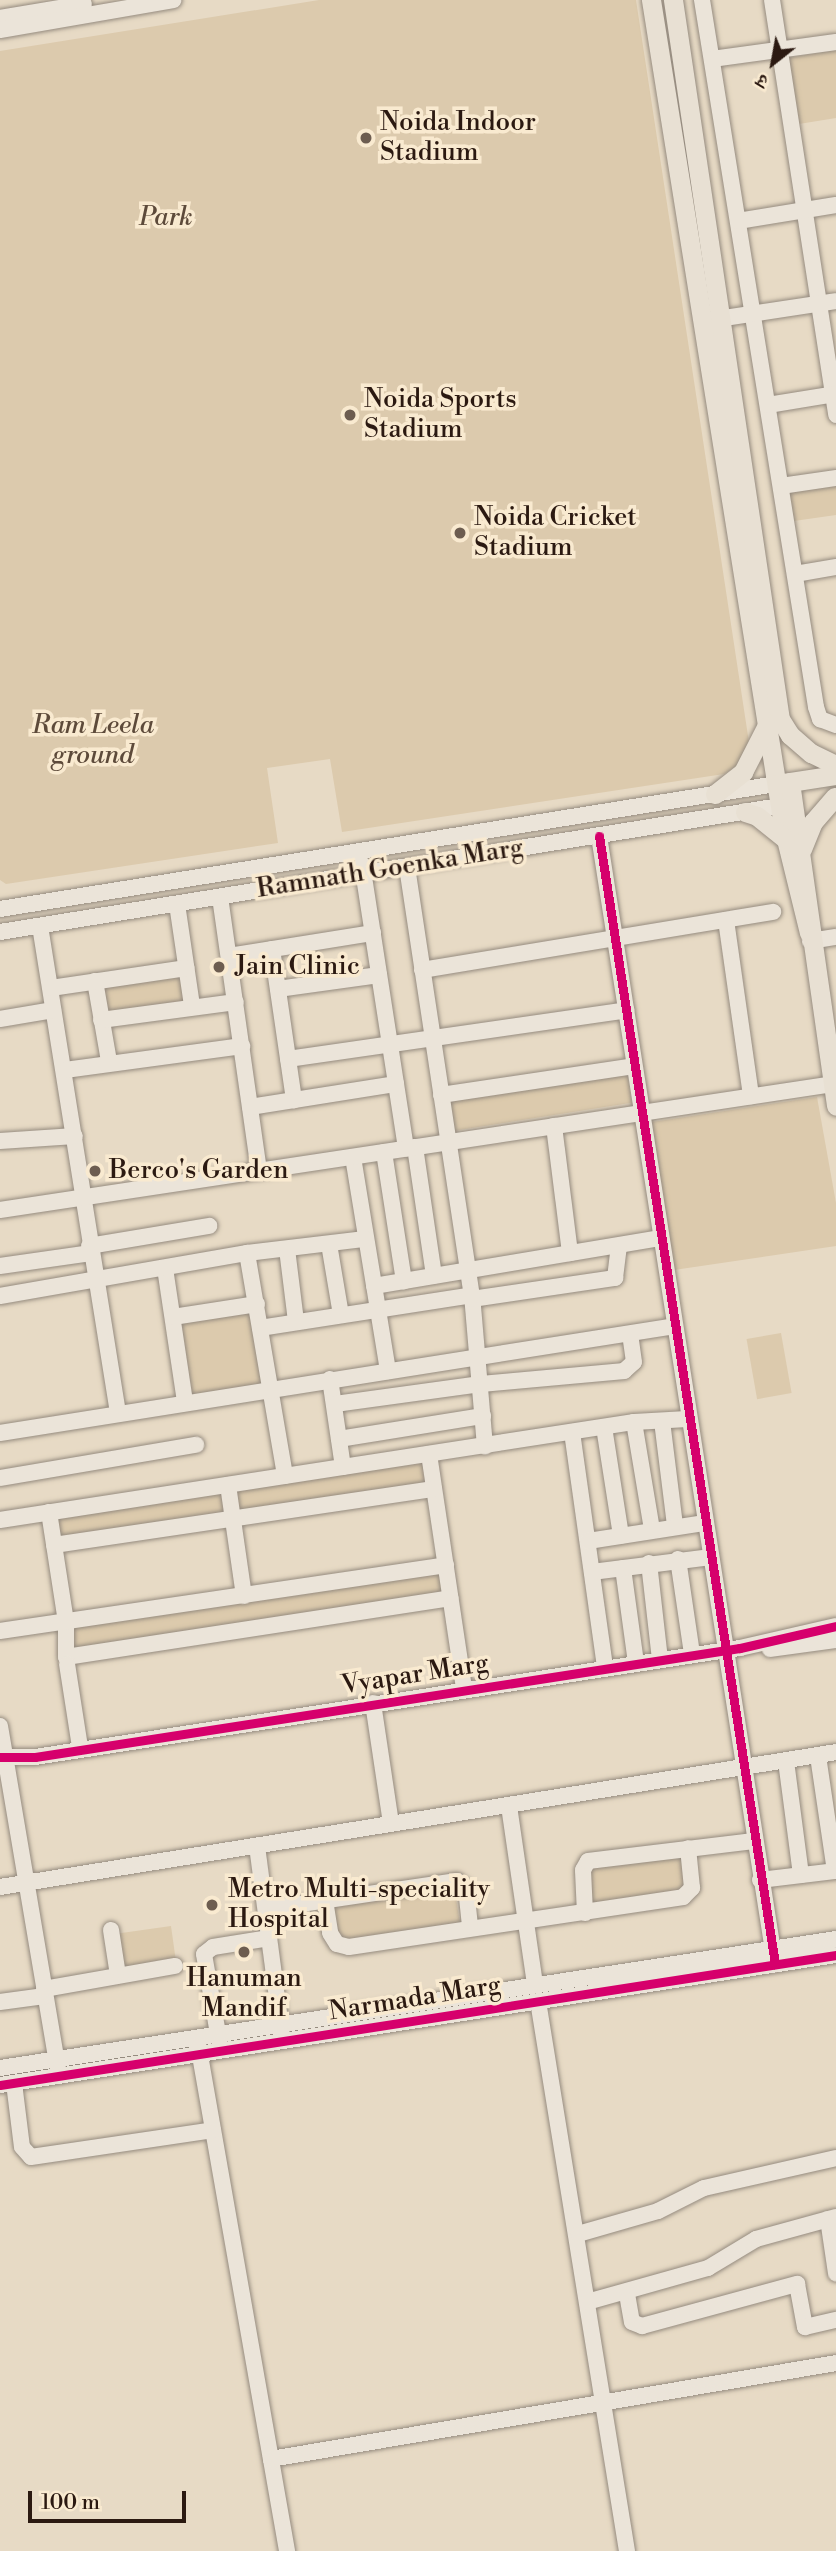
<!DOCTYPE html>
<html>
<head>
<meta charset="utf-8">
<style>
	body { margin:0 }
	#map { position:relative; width:836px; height:2551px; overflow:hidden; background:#e7dac5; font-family:"Libre Bodoni","Noto Serif Devanagari",serif }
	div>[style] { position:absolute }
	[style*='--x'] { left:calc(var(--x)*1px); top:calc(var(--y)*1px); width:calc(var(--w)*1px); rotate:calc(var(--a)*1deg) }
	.green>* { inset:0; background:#dccaad; transform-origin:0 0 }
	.roads { filter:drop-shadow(0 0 2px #958b7f) drop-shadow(0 0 2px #958b7f) }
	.minor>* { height:16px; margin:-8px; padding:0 8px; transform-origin:8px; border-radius:8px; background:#ebe4d9 }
	.major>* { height:19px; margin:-9.5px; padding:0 9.5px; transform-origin:9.5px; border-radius:9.5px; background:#e8e0d3 }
	.cycleway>* { height:9px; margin:-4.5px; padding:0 4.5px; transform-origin:4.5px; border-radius:4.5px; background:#d6006c }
	.dots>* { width:19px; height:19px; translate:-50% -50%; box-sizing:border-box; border:4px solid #f9ead0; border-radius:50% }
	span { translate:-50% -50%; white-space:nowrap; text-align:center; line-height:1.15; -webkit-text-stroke:7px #f9ead0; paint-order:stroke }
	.poi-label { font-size:26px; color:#2b1911 }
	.left { translate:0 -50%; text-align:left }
	.park-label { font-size:26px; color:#5d4a3a; font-style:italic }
	.street-label { font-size:26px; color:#2b1911 }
	.north { position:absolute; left:738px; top:28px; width:70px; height:70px; -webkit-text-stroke:5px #f9ead0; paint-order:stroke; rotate:211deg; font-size:19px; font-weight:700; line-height:28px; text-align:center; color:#2b1911 }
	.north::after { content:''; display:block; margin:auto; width:24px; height:32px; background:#2b1911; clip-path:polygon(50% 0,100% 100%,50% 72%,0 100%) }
	.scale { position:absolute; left:28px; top:2491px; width:158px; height:32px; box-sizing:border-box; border:4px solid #2b1911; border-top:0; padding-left:9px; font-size:21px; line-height:24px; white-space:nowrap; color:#2b1911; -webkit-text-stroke:5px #f9ead0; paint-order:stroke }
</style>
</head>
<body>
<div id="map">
	<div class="green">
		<div style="clip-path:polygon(319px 0,636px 0,750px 749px,741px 763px,724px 774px,342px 832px,330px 759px,267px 768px,278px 843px,6px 884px,0 880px,0 51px)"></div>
		<div style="clip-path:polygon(836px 50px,836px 118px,799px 124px,788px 58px)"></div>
		<div style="clip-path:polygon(836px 483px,836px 515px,794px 521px,789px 491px)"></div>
		<div style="left:183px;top:972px;width:31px;height:84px;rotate:81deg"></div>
		<div style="left:627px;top:1073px;width:30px;height:181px;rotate:81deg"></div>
		<div style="clip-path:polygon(817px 1097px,836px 1203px,836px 1246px,674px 1270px,652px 1122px)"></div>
		<div style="left:252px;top:1311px;width:74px;height:74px;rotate:82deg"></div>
		<div style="left:781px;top:1333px;width:61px;height:35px;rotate:80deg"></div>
		<div style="left:424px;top:1459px;width:25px;height:192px;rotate:81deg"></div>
		<div style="left:223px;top:1490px;width:25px;height:171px;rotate:81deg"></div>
		<div style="left:441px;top:1570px;width:25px;height:374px;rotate:81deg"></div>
		<div style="left:684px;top:1853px;width:37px;height:99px;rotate:82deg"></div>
		<div style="left:454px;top:1886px;width:37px;height:122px;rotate:81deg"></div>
		<div style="left:171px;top:1926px;width:37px;height:59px;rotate:82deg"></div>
	</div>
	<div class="roads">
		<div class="minor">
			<div style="--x:702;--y:0;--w:716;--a:80.84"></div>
			<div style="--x:816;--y:707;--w:13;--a:72"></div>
			<div style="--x:820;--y:719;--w:17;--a:21"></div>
			<div style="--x:772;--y:0;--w:420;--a:81.2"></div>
			<div style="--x:0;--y:18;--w:85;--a:-9.5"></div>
			<div style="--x:0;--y:30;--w:176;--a:-9.8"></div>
			<div style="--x:712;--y:59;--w:125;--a:-7.8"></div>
			<div style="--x:738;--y:221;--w:99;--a:-9.3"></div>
			<div style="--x:711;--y:320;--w:126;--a:-8.6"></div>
			<div style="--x:768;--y:405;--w:69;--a:-9.2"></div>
			<div style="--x:781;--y:486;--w:56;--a:-8.3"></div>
			<div style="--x:795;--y:574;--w:42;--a:-9.7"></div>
			<div style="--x:599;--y:836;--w:1142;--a:81.13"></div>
			<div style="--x:362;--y:864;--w:288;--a:81.2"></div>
			<div style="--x:407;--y:867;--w:433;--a:81.4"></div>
			<div style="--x:472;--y:1295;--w:152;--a:85.1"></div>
			<div style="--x:220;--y:897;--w:277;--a:81.9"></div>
			<div style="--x:177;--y:904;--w:102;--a:81.6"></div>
			<div style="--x:0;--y:909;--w:786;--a:-9.15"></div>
			<div style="--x:726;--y:920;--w:178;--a:81.9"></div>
			<div style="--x:40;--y:926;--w:493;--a:80.9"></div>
			<div style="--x:0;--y:932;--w:790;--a:-9.18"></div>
			<div style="--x:810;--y:941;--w:26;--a:-9"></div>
			<div style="--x:272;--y:949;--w:153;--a:81.7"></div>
			<div style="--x:229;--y:956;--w:146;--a:-9.1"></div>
			<div style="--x:422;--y:970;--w:356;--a:-9.4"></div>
			<div style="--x:95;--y:981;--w:81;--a:80.1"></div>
			<div style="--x:51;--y:988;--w:137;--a:-8.4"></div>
			<div style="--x:278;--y:989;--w:102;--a:-7.9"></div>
			<div style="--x:0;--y:1019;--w:54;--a:-9.6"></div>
			<div style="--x:101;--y:1020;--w:136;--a:-7.6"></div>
			<div style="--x:288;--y:1059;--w:342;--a:-8.2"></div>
			<div style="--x:65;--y:1070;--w:179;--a:-7.7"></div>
			<div style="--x:441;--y:1095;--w:195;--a:-8.5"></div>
			<div style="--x:250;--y:1107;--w:148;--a:-9"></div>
			<div style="--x:554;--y:1126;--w:128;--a:82.8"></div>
			<div style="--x:0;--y:1141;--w:75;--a:-3.8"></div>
			<div style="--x:415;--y:1147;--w:130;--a:81.6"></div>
			<div style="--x:384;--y:1152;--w:131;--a:81.2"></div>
			<div style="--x:353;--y:1157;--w:217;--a:80.7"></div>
			<div style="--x:0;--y:1210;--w:842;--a:-8.6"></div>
			<div style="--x:329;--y:1244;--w:72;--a:80.4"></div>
			<div style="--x:89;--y:1246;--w:122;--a:-9.5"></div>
			<div style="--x:287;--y:1249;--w:73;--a:82.9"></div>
			<div style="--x:247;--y:1253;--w:226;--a:80.3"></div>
			<div style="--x:0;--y:1266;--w:92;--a:-8.1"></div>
			<div style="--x:165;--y:1268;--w:135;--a:81.5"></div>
			<div style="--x:374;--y:1286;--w:291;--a:-9.5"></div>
			<div style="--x:0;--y:1296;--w:251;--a:-9.9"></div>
			<div style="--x:247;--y:1253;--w:119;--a:-6.8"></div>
			<div style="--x:472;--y:1299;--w:145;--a:-8.4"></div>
			<div style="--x:615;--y:1278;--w:32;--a:-83"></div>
			<div style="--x:173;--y:1317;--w:85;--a:-8.8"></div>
			<div style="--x:260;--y:1328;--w:215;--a:-8.8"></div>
			<div style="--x:330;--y:1379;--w:89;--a:81.6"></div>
			<div style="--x:335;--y:1404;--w:147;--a:-7.8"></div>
			<div style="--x:481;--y:1384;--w:144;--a:-5.2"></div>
			<div style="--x:624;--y:1371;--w:13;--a:-42"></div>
			<div style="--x:634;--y:1362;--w:28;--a:-98"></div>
			<div style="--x:662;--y:1421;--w:106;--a:82.9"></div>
			<div style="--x:634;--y:1422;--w:109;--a:80.5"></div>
			<div style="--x:604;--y:1427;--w:110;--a:81.1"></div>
			<div style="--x:572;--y:1432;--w:237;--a:82"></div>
			<div style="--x:0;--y:1433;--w:683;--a:-9.01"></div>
			<div style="--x:339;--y:1439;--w:146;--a:-9.1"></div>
			<div style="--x:429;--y:1454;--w:238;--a:81.5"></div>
			<div style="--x:0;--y:1478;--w:199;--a:-9.6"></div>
			<div style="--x:228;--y:1485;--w:112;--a:81.8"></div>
			<div style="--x:49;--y:1512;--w:111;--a:81.2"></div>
			<div style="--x:66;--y:1622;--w:35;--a:90"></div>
			<div style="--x:66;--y:1657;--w:389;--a:-8.7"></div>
			<div style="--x:0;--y:1520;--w:642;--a:-8.79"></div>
			<div style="--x:634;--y:1422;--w:53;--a:-3.2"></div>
			<div style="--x:588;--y:1541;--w:117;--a:-8.8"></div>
			<div style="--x:54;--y:1545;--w:384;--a:-8.4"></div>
			<div style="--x:678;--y:1559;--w:96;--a:81.6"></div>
			<div style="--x:649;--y:1563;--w:97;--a:83.5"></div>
			<div style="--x:623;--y:1568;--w:96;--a:82.2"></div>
			<div style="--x:592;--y:1572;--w:120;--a:-7.2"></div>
			<div style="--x:0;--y:1631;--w:451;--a:-8.4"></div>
			<div style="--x:770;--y:1649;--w:67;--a:-7.8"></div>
			<div style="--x:67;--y:1664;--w:84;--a:81.1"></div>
			<div style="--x:373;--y:1703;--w:121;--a:81.5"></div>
			<div style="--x:0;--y:1726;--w:348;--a:80.4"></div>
			<div style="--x:818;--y:1756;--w:116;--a:81.6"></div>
			<div style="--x:0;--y:1757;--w:35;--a:0"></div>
			<div style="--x:35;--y:1757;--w:713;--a:-8.79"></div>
			<div style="--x:740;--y:1648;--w:98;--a:-12.9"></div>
			<div style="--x:786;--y:1761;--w:115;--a:82.5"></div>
			<div style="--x:509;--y:1806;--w:181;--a:81.7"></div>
			<div style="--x:257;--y:1846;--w:191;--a:82.5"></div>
			<div style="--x:760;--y:1880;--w:77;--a:-6.8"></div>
			<div style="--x:0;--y:1887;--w:847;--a:-9.17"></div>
			<div style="--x:325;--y:1900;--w:33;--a:81"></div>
			<div style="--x:330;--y:1933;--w:13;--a:58"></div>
			<div style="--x:337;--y:1944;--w:12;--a:14"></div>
			<div style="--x:349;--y:1947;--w:338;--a:-8.5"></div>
			<div style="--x:683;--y:1897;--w:13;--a:-45"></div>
			<div style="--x:692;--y:1888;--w:40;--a:-95.7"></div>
			<div style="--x:267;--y:1909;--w:192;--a:-8.4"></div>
			<div style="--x:457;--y:1881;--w:11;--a:38"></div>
			<div style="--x:466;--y:1888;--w:39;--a:84"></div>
			<div style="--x:585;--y:1913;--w:43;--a:-92.7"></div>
			<div style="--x:583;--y:1870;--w:10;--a:-61"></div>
			<div style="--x:588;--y:1861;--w:167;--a:-6.9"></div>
			<div style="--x:111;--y:1930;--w:46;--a:81.2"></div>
			<div style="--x:44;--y:1989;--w:133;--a:-10"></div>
			<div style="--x:538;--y:2001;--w:557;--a:80.81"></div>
			<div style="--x:0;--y:2002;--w:45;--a:-7.6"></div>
			<div style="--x:198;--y:2044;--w:515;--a:80.04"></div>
			<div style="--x:220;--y:2045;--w:92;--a:-100"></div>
			<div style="--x:204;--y:1954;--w:11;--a:-38"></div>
			<div style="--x:213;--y:1947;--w:57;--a:-9.1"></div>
			<div style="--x:0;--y:2068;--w:846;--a:-8.77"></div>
			<div style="--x:14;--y:2083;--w:64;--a:82.9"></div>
			<div style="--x:22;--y:2147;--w:13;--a:48"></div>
			<div style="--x:31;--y:2157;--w:184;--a:-8.4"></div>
			<div style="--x:0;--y:2085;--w:846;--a:-8.84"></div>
			<div style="--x:828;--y:2219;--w:55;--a:81.6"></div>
			<div style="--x:578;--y:2234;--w:83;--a:-16"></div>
			<div style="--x:658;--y:2211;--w:51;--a:-26.6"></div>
			<div style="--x:704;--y:2188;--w:135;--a:-12.8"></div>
			<div style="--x:627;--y:2294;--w:28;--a:80"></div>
			<div style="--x:632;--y:2322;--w:11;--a:22"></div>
			<div style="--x:642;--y:2326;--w:161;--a:-15.2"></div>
			<div style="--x:797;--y:2284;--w:44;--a:79.5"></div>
			<div style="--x:805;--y:2327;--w:32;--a:-13"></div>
			<div style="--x:587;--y:2302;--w:126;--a:-15.7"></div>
			<div style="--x:708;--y:2268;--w:56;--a:-31.1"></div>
			<div style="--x:756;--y:2239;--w:83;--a:-15.4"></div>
			<div style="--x:271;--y:2459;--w:573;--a:-9.64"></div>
		</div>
		<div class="major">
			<div style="--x:651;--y:0;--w:842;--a:80.91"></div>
			<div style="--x:784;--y:831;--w:105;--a:76.2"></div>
			<div style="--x:673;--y:0;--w:727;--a:81.54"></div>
			<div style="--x:780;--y:719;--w:19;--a:58"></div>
			<div style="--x:790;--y:735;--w:28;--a:41"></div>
			<div style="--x:811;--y:753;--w:28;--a:26"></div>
			<div style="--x:790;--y:782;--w:327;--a:81.9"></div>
			<div style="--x:777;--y:784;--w:60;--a:-8.7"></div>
			<div style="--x:715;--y:794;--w:36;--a:-38"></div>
			<div style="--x:743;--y:772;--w:51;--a:-62.9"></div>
			<div style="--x:745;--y:812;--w:13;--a:18"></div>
			<div style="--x:757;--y:816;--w:36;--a:39"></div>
			<div style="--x:802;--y:849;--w:29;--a:-68"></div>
			<div style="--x:813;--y:822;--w:33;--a:-49"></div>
		</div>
	</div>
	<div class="cycleway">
		<div style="--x:599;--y:836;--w:1142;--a:81.13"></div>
		<div style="--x:0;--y:1757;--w:35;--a:0"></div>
		<div style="--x:35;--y:1757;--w:713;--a:-8.79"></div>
		<div style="--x:740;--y:1648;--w:98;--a:-12.9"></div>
		<div style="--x:0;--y:2085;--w:846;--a:-8.84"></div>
	</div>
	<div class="dots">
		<div style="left:366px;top:138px;background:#6d5d50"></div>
		<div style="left:350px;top:415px;background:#6d5d50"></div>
		<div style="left:460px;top:533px;background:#6d5d50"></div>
		<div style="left:219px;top:967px;background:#6d5d50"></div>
		<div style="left:95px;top:1171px;background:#6d5d50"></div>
		<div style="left:212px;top:1905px;background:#6d5d50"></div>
		<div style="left:244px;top:1952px;background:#6d5d50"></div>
	</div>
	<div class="poi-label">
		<span class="left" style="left:380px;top:138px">Noida Indoor<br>Stadium</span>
		<span class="left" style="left:364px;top:415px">Noida Sports<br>Stadium</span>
		<span class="left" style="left:474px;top:533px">Noida Cricket<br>Stadium</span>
		<span class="left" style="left:235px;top:967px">Jain Clinic</span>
		<span class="left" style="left:109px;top:1171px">Berco's Garden</span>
		<span class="left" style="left:228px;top:1905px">Metro Multi-speciality<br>Hospital</span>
		<span style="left:244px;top:1994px">Hanuman<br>Mandif</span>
	</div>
	<div class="park-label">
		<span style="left:166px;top:218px">Park</span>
		<span style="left:93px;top:741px">Ram Leela<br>ground</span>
	</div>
	<div class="street-label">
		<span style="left:390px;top:869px;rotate:-9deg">Ramnath Goenka Marg</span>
		<span style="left:415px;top:1675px;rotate:-9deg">Vyapar Marg</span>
		<span style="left:415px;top:1999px;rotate:-9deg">Narmada Marg</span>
	</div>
	<div class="north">उ</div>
	<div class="scale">100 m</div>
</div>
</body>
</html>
